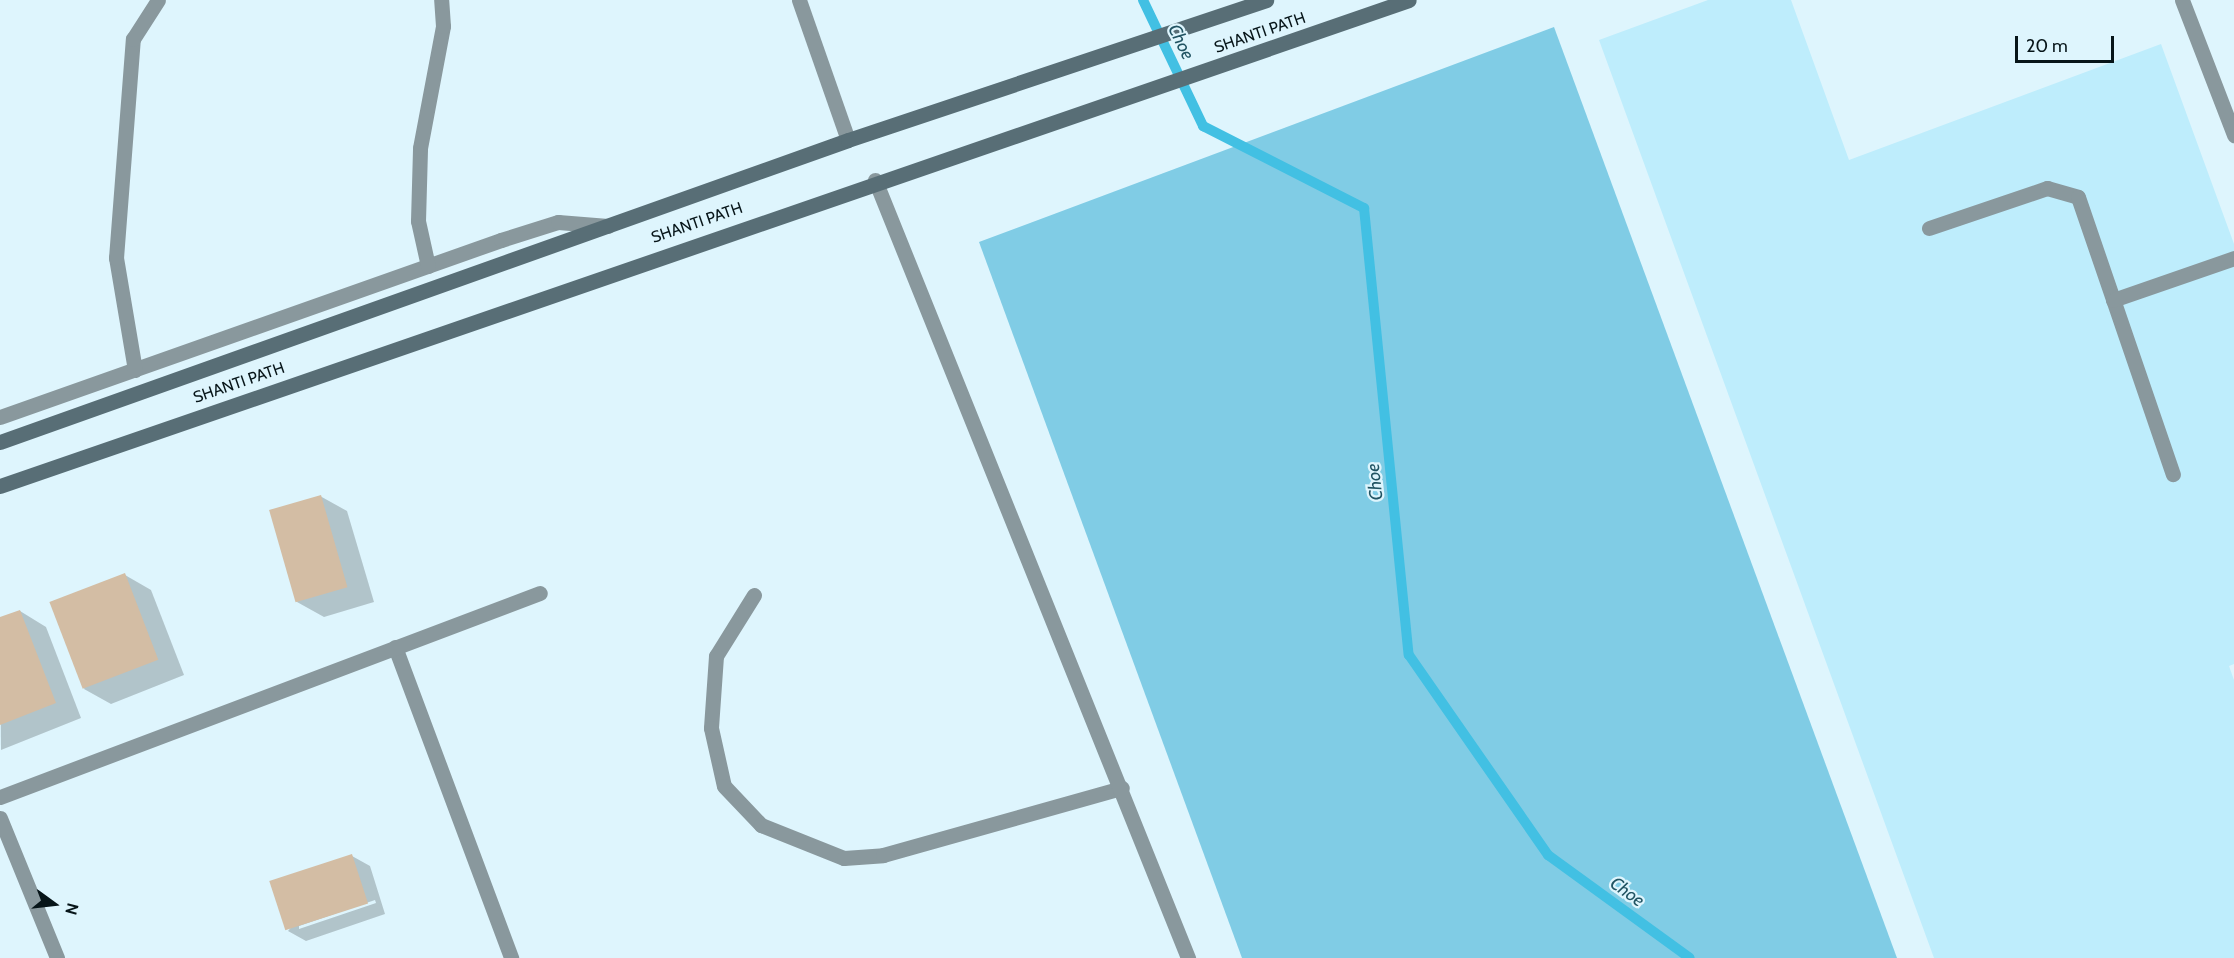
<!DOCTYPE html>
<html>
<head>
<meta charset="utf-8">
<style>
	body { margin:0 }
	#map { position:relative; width:2234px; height:958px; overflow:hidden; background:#def5fd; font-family:Cabin,sans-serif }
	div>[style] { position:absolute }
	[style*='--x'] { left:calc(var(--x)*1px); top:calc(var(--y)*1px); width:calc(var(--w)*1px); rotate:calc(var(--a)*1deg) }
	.built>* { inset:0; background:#beedfc }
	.green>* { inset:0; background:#80cce5 }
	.shadow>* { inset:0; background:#0003 }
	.stream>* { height:10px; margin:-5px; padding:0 5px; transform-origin:5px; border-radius:5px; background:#42c0e3 }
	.building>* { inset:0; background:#d3bda4; transform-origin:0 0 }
	.service>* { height:15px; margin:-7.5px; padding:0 7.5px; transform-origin:7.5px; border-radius:7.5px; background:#89989d }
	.minor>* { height:15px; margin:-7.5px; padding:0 7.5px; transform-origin:7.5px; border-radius:7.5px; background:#89989d }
	.tertiary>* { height:15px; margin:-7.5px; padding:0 7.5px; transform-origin:7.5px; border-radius:7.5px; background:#89989d }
	.secondary>* { height:15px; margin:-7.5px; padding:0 7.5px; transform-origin:7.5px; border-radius:7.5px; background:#586e76 }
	span { translate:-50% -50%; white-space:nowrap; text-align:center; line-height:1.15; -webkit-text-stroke:4.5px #def5fd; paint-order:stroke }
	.street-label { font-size:16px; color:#071519 }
	.water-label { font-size:18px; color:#215463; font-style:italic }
	.north { position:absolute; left:24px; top:874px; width:60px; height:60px; -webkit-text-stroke:4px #def5fd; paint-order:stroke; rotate:105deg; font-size:16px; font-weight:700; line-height:24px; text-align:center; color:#071519 }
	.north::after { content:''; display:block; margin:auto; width:21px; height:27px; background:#071519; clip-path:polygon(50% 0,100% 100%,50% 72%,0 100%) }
	.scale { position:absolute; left:2015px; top:36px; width:99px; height:27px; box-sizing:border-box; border:3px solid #071519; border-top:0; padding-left:8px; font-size:18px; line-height:21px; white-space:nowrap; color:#071519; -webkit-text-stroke:4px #def5fd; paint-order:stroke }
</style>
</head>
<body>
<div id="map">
	<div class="built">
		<div style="clip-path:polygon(1708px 0,1791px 0,1849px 160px,2161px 44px,2234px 244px,2234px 664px,2229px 666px,2234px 680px,2234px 958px,1934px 958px,1599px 40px)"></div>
	</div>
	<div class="green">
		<div style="clip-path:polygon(1554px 27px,1897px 958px,1242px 958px,979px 242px)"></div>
	</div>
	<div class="shadow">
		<div style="clip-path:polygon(320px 496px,347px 511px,374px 602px,324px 617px,297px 602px)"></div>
		<div style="clip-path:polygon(125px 575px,151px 590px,184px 675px,111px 704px,84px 689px)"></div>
		<div style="clip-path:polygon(20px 611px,46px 627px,81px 718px,1px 750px,0 619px)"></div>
		<div style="clip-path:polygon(evenodd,352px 856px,370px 866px,385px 914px,306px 941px,288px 931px,352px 856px,375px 900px,376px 903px,299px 929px,299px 926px,375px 900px)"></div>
	</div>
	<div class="stream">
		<div style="--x:1143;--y:0;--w:140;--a:64.5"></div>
		<div style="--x:1203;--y:126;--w:181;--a:27"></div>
		<div style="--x:1364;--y:208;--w:449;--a:84.3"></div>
		<div style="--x:1409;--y:655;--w:244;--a:55.2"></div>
		<div style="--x:1548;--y:855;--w:175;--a:36"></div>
	</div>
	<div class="building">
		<div style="left:321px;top:495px;width:96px;height:54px;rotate:74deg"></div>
		<div style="left:125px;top:573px;width:93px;height:81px;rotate:69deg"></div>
		<div style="clip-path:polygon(20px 610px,56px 703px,0 725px,0 617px)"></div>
		<div style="left:352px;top:854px;width:52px;height:87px;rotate:72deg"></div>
	</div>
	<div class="service">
		<div style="--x:1929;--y:228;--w:125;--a:-18.7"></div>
		<div style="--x:2047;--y:188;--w:32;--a:16"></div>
		<div style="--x:2078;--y:197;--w:293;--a:71.1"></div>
		<div style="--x:2113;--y:300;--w:128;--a:-19.1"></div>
		<div style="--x:0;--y:417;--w:531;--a:-19.46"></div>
		<div style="--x:501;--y:240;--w:60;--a:-17.5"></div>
		<div style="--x:558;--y:222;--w:50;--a:4.6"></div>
		<div style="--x:754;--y:595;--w:72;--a:121.9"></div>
		<div style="--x:716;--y:656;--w:72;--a:94"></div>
		<div style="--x:711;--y:728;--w:59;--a:77.4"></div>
		<div style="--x:724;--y:786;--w:54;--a:46.5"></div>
		<div style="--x:761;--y:825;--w:89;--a:21.7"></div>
		<div style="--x:844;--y:858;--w:39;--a:-4"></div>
		<div style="--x:883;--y:855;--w:248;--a:-15.7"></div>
	</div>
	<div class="minor">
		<div style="--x:799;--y:0;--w:148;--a:70.7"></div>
		<div style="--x:2182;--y:0;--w:145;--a:68.9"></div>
		<div style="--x:428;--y:266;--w:46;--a:-102.5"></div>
		<div style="--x:418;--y:221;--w:73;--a:-88.4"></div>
		<div style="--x:420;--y:148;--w:124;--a:-79.3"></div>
		<div style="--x:443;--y:26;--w:26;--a:-94"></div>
		<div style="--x:135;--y:370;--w:114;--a:-99.6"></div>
		<div style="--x:116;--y:258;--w:220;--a:-85.6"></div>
		<div style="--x:133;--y:39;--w:46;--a:-57.3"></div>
		<div style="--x:395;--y:647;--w:332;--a:69.5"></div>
		<div style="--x:0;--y:797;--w:577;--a:-20.7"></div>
		<div style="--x:0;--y:818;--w:151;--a:67.8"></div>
	</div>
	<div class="tertiary">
		<div style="--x:875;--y:180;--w:839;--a:68.08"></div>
	</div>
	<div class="secondary">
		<div style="--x:0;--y:442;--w:900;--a:-19.6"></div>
		<div style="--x:848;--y:140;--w:441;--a:-18.5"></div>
		<div style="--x:0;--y:486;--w:1490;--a:-19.03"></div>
	</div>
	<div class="street-label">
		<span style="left:1260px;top:33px;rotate:-19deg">SHANTI PATH</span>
		<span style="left:697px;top:223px;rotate:-19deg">SHANTI PATH</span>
		<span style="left:239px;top:383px;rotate:-19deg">SHANTI PATH</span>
	</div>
	<div class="water-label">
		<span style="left:1181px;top:42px;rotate:64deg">Choe</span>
		<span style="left:1375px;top:482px;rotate:-96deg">Choe</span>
		<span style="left:1627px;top:892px;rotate:36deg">Choe</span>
	</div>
	<div class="north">N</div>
	<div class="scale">20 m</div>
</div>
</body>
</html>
